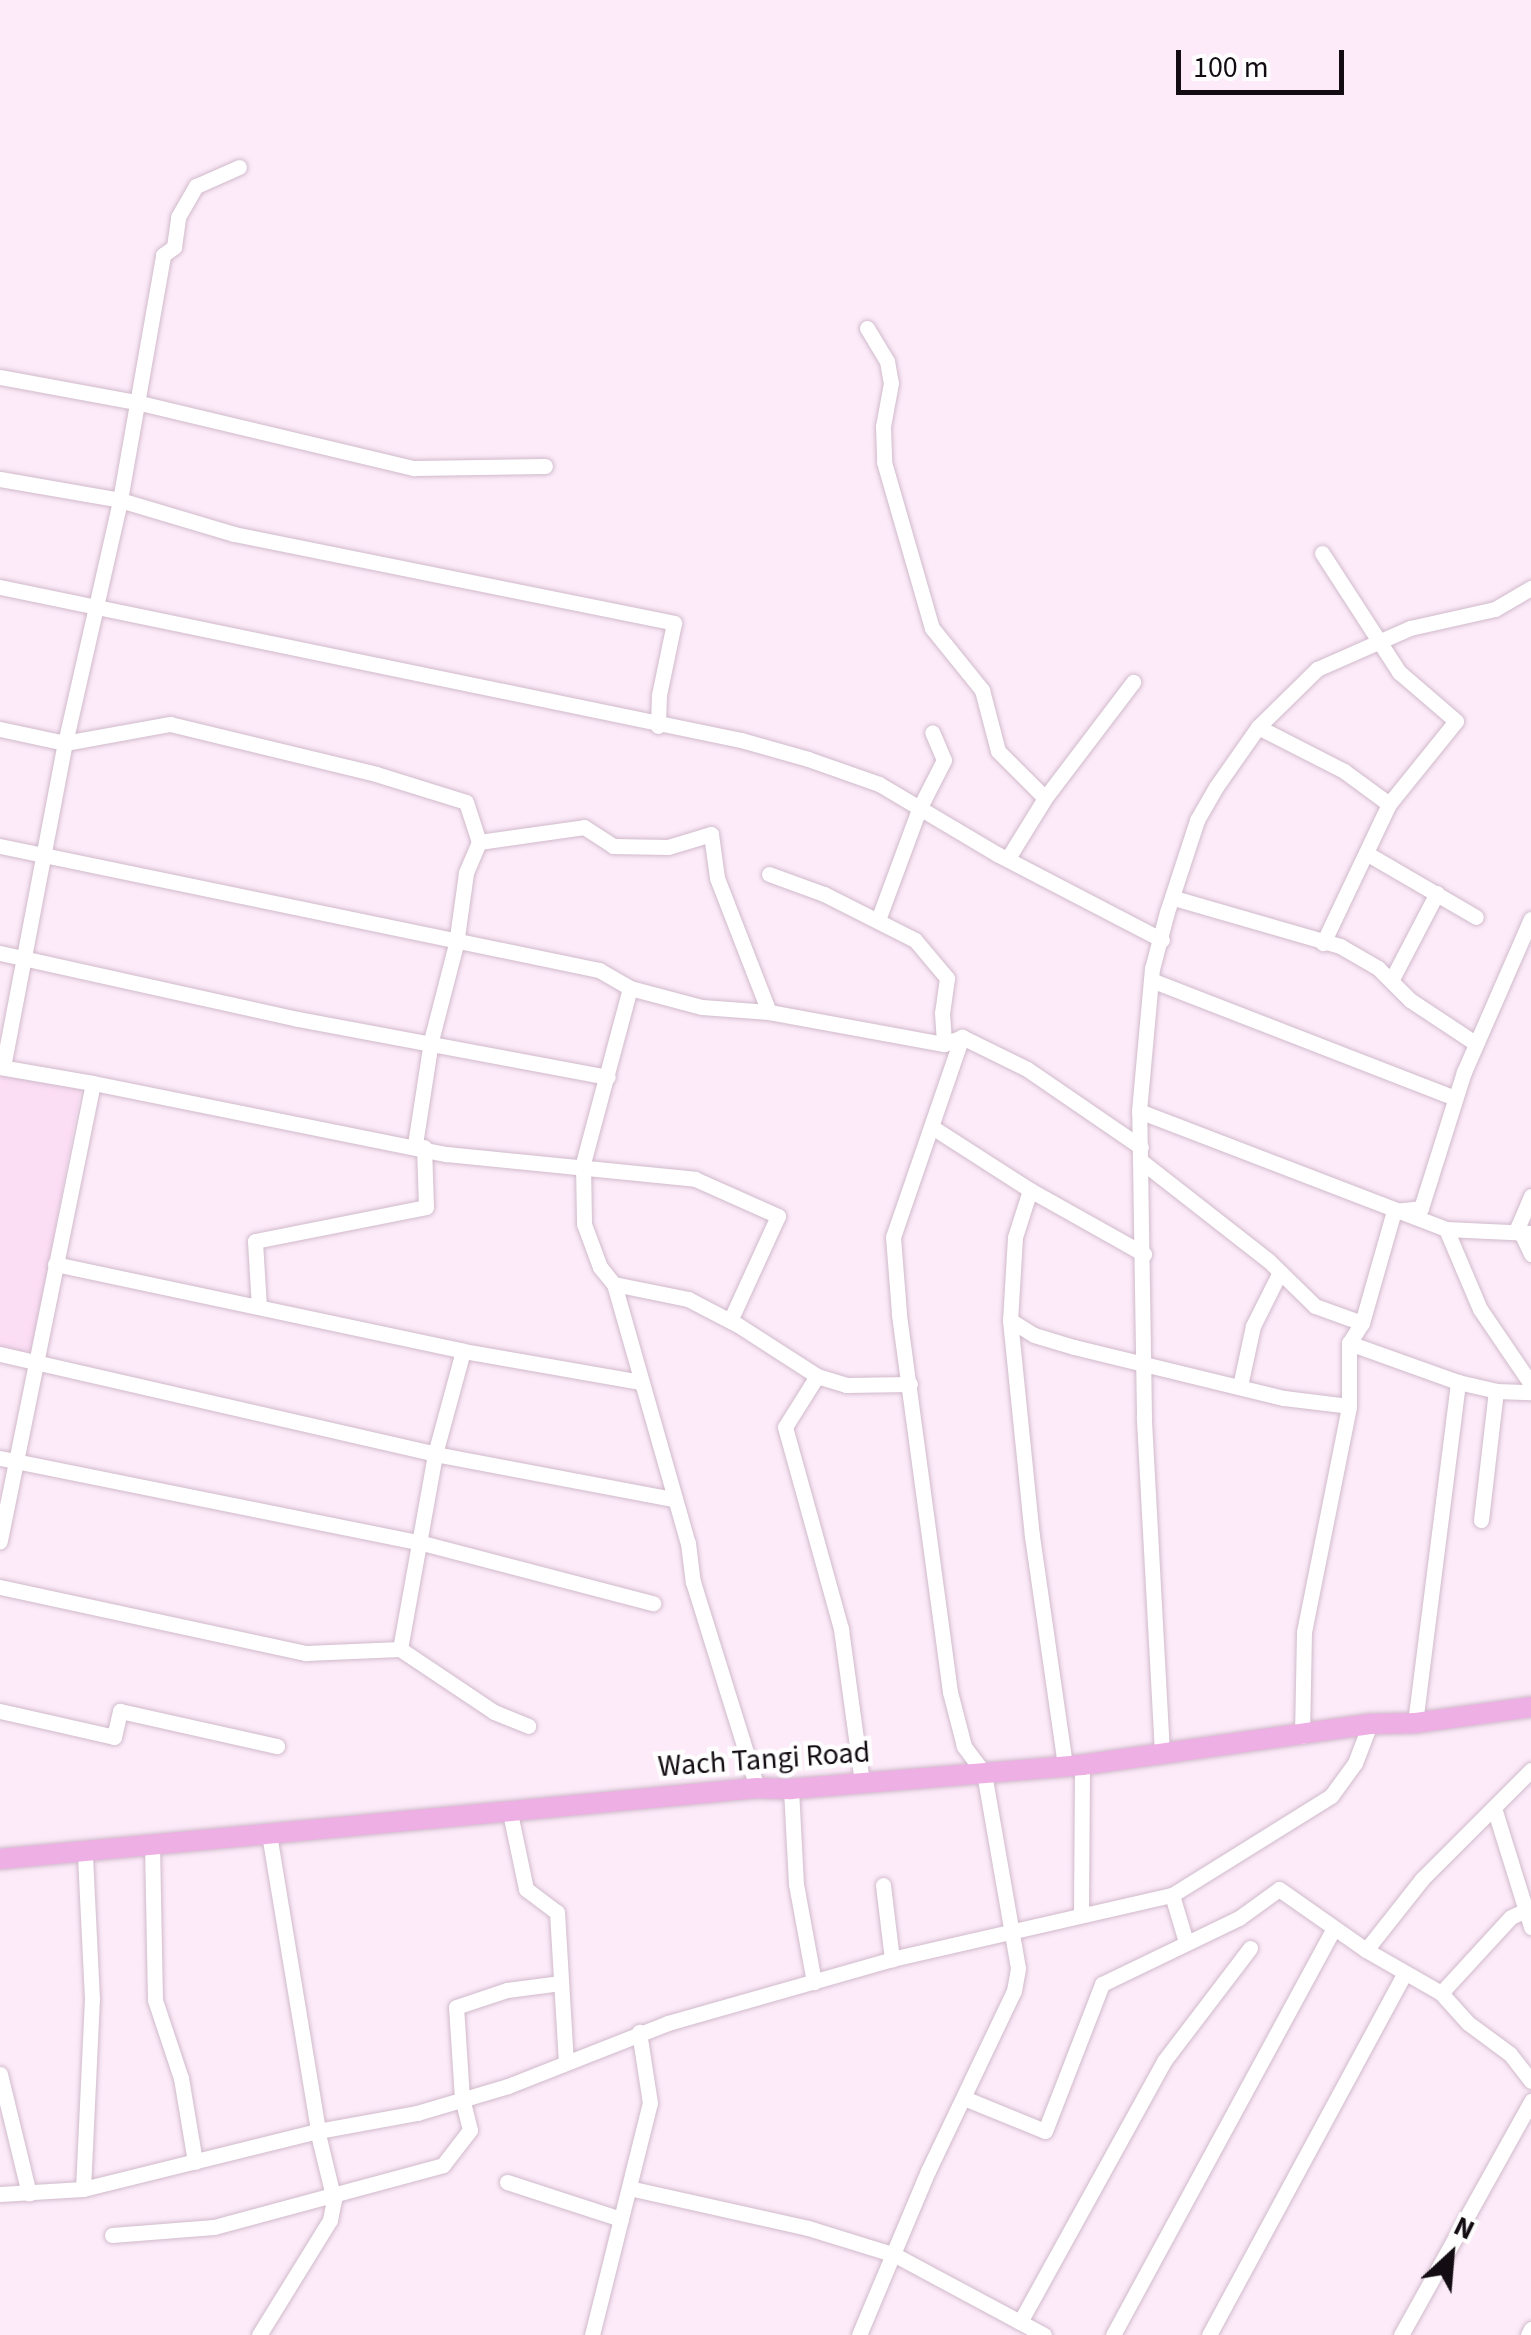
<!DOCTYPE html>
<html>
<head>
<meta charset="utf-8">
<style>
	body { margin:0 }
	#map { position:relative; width:1531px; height:2335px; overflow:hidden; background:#fdebf9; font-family:"Source Sans 3",sans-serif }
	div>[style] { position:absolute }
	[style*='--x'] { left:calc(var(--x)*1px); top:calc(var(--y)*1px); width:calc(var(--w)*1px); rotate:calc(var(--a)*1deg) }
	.built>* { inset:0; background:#fbddf4 }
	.roads { filter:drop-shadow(0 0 2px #d0bacb) drop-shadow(0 0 2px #d0bacb) }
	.minor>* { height:15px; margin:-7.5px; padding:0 7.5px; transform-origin:7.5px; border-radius:7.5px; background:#fff }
	.major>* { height:20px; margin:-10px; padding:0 10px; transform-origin:10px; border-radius:10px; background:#eeafe4 }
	span { translate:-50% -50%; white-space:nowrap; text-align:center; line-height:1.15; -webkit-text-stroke:9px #fefefe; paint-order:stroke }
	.street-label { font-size:30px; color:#130c12 }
	.north { position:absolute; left:1401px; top:2205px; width:100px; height:100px; -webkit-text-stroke:8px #fefefe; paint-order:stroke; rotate:26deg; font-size:28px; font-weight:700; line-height:40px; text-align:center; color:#130c12 }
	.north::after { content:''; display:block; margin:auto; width:35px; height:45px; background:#130c12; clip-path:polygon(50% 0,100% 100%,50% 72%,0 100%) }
	.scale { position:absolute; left:1176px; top:50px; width:168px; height:45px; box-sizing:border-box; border:5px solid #130c12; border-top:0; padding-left:12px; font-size:30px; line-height:35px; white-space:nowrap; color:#130c12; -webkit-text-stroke:8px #fefefe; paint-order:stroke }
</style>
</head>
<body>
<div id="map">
	<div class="built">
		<div style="clip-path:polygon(0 1073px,81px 1089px,32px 1353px,0 1347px)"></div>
	</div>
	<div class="roads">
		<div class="minor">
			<div style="--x:867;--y:328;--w:39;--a:59"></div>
			<div style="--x:887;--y:361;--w:22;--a:80"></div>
			<div style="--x:891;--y:383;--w:44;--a:100.5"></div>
			<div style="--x:883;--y:426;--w:36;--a:88"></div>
			<div style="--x:884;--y:462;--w:173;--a:73.9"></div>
			<div style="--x:932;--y:628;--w:80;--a:51.1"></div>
			<div style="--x:982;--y:690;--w:63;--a:75.3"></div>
			<div style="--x:998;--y:751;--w:66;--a:45"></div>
			<div style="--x:0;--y:377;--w:138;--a:10.4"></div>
			<div style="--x:136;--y:402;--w:286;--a:13.4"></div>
			<div style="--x:414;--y:468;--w:131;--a:-0.9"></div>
			<div style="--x:0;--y:479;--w:122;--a:9.9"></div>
			<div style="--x:120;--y:500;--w:119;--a:16.6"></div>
			<div style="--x:234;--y:534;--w:449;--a:11.4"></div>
			<div style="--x:674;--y:623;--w:74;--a:101.8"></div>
			<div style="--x:659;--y:695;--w:31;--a:92"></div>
			<div style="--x:1322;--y:553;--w:142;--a:57.1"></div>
			<div style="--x:1399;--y:672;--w:75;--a:40.7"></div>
			<div style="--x:1456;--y:721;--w:107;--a:128.9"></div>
			<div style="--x:1389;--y:804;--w:154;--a:115.4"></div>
			<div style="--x:0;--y:587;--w:757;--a:11.67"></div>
			<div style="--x:741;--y:740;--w:70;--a:15.8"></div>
			<div style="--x:808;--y:759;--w:75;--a:19.4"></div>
			<div style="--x:879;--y:784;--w:137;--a:30.7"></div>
			<div style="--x:997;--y:854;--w:186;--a:27.5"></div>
			<div style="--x:1258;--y:727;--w:97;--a:27.1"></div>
			<div style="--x:1344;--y:771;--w:56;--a:36.3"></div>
			<div style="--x:0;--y:729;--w:66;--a:12.2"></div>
			<div style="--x:65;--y:743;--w:107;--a:-10.3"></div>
			<div style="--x:170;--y:724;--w:212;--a:13.6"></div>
			<div style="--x:376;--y:774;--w:94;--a:17.3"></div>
			<div style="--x:466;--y:802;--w:42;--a:72"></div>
			<div style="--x:479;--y:842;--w:34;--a:113"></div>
			<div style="--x:466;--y:873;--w:72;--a:98"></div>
			<div style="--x:456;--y:944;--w:100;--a:104.5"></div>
			<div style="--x:431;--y:1041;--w:104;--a:98.8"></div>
			<div style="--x:479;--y:842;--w:106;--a:-8.1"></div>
			<div style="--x:584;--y:827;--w:35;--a:33"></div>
			<div style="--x:613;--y:846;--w:55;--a:1"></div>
			<div style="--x:668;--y:847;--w:45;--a:-16.8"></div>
			<div style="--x:711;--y:834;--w:44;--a:82.2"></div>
			<div style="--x:717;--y:878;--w:144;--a:68.8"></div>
			<div style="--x:0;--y:846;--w:612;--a:11.7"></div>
			<div style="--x:599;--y:970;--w:36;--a:30"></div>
			<div style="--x:630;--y:988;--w:74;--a:14.8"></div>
			<div style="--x:702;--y:1007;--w:67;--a:4.3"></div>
			<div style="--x:769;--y:1012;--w:178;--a:10.4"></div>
			<div style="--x:944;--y:1044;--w:19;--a:-21"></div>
			<div style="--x:962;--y:1037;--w:72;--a:26.2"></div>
			<div style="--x:1027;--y:1069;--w:138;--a:34.4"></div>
			<div style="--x:1366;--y:853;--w:127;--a:30.2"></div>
			<div style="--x:1008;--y:858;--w:70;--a:-58.3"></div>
			<div style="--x:1045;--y:798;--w:146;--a:-52.8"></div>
			<div style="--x:769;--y:874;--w:59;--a:20"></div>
			<div style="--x:824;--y:894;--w:102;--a:26.8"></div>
			<div style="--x:915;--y:940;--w:50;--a:49.9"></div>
			<div style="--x:947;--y:978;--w:35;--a:98"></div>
			<div style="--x:942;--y:1013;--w:31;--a:86"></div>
			<div style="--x:1174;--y:898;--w:173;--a:16.1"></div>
			<div style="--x:1340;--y:946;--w:44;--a:30.1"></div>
			<div style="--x:1378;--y:968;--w:45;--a:45"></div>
			<div style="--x:1410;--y:1000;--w:78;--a:33.5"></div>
			<div style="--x:878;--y:920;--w:118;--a:-69.7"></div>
			<div style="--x:919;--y:809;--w:55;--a:-63"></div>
			<div style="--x:944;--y:760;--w:30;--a:-113"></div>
			<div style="--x:0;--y:953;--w:305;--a:12.5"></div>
			<div style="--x:298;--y:1019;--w:315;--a:10.6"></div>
			<div style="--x:1392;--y:979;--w:97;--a:-62.4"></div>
			<div style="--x:1151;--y:980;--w:326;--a:21.2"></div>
			<div style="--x:630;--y:988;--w:182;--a:105"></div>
			<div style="--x:583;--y:1164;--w:60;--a:89"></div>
			<div style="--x:584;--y:1224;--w:46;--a:69.6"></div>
			<div style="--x:600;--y:1267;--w:22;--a:51"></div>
			<div style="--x:614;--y:1284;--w:269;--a:74.1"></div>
			<div style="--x:688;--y:1543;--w:39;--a:83"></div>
			<div style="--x:693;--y:1582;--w:216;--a:72.7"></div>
			<div style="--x:0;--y:1067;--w:94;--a:9.8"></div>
			<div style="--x:93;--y:1083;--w:468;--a:101.5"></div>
			<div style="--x:3;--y:1067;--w:330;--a:-79.2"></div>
			<div style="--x:65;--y:743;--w:249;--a:-77.2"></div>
			<div style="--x:120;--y:500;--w:249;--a:-80"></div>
			<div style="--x:163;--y:255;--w:14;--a:-36"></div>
			<div style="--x:174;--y:247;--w:30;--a:-82"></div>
			<div style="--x:178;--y:217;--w:36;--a:-60"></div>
			<div style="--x:196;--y:186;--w:47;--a:-23.8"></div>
			<div style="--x:93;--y:1083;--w:360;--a:11.4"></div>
			<div style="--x:446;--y:1154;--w:250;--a:5.7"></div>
			<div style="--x:695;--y:1179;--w:91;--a:24"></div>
			<div style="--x:778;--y:1216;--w:115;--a:114.6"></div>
			<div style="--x:1139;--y:1111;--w:329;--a:21"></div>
			<div style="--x:1446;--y:1229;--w:85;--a:2.7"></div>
			<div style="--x:932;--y:1127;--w:117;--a:32.7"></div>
			<div style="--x:1030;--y:1190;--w:131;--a:29.3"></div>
			<div style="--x:1141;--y:1161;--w:162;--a:38"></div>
			<div style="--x:1269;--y:1261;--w:64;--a:44.4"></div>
			<div style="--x:1315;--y:1306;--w:50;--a:19.9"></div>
			<div style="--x:1030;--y:1190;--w:49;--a:107.7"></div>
			<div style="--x:1015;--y:1237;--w:83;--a:93.4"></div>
			<div style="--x:1010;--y:1320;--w:217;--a:84.2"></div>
			<div style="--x:1032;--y:1536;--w:231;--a:81.8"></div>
			<div style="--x:1531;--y:1196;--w:33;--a:113"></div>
			<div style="--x:1518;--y:1226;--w:31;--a:65"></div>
			<div style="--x:1446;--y:1229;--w:87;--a:67"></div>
			<div style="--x:1480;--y:1309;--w:91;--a:55.8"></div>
			<div style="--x:55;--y:1264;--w:417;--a:12"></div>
			<div style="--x:463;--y:1351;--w:180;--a:9.9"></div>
			<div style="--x:614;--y:1284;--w:76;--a:11.5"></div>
			<div style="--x:688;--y:1299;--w:56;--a:27.5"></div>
			<div style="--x:738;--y:1325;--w:94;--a:32.8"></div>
			<div style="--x:817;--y:1376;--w:30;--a:17"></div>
			<div style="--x:846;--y:1385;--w:64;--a:-0.9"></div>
			<div style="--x:259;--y:1307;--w:66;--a:-93.5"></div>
			<div style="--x:255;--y:1241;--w:174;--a:-11.2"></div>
			<div style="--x:426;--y:1207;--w:60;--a:-91.9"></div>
			<div style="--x:1010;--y:1320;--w:28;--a:32"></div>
			<div style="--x:1034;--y:1335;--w:42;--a:16.7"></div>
			<div style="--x:1074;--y:1347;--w:216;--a:13.7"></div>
			<div style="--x:1284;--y:1398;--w:65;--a:7"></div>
			<div style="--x:1349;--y:1343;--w:116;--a:19.7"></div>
			<div style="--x:1458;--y:1382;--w:39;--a:13"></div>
			<div style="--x:1496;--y:1391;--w:35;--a:2"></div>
			<div style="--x:0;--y:1354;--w:446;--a:12.9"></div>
			<div style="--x:435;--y:1454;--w:243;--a:10.7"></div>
			<div style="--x:817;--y:1376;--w:60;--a:122.1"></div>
			<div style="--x:785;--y:1427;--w:210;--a:74.5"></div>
			<div style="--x:841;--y:1629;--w:155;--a:82.2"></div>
			<div style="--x:1240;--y:1386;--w:61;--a:-77.8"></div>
			<div style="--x:1253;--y:1326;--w:60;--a:-63.4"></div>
			<div style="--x:0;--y:1458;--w:430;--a:11.4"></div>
			<div style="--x:422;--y:1543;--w:239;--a:14.6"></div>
			<div style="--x:1481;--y:1520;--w:130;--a:-83.4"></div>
			<div style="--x:0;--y:1587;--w:313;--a:12.2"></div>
			<div style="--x:306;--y:1653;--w:94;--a:-2.4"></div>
			<div style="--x:400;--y:1649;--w:113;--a:33.8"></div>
			<div style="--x:494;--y:1712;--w:37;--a:22"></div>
			<div style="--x:400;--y:1649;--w:198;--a:-79.8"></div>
			<div style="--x:435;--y:1454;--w:107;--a:-74.8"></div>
			<div style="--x:0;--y:1711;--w:117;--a:12.8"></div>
			<div style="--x:114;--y:1737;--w:27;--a:-77"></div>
			<div style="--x:120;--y:1711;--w:161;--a:12.6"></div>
			<div style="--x:1415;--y:1723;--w:344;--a:-82.8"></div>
			<div style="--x:1302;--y:1736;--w:104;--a:-88.9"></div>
			<div style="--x:1304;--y:1632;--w:230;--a:-78.7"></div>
			<div style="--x:1349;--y:1406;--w:63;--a:-90"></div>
			<div style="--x:1349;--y:1343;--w:24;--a:-57"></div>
			<div style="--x:1362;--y:1323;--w:116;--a:-74.1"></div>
			<div style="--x:1394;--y:1211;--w:27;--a:-6"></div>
			<div style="--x:1421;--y:1208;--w:143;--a:-72.5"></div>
			<div style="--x:1464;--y:1072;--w:167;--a:-66.4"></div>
			<div style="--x:1162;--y:1753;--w:337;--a:-93.1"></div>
			<div style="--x:1144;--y:1416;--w:305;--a:-90.9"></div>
			<div style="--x:1139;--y:1111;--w:143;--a:-84.8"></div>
			<div style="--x:1152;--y:969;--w:59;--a:-75.3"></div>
			<div style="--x:1167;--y:912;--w:97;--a:-71.9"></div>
			<div style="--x:1197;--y:820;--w:38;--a:-60"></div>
			<div style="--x:1216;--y:787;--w:73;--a:-55"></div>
			<div style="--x:1258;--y:727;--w:83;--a:-44.5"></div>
			<div style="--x:1317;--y:669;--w:102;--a:-23.8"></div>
			<div style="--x:1410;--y:628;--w:87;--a:-12.6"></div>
			<div style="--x:1495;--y:609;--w:42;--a:-30.3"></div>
			<div style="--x:791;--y:1789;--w:95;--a:87"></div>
			<div style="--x:796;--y:1884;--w:100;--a:79.6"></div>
			<div style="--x:1494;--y:1808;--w:125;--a:72.7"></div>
			<div style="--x:510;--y:1813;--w:78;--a:78.1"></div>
			<div style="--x:526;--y:1889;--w:39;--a:37"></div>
			<div style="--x:557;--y:1912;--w:151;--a:86.6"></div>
			<div style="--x:269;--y:1834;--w:301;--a:80.6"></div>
			<div style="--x:152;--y:1844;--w:156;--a:88.9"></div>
			<div style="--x:155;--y:2000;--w:82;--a:71.6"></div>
			<div style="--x:181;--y:2078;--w:85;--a:80.5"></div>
			<div style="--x:883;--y:1885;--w:75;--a:83.1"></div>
			<div style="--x:1172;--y:1895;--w:49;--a:73.4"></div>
			<div style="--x:1081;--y:1913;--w:148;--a:-89.6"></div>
			<div style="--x:1366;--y:1950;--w:90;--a:-51.7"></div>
			<div style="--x:1422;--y:1879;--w:154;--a:-45"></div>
			<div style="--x:1441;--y:1993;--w:103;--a:-47.4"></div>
			<div style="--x:1511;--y:1917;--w:17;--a:-25"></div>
			<div style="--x:0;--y:2074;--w:123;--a:76.4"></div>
			<div style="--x:964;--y:2098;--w:87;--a:22.2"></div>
			<div style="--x:1045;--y:2131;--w:158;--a:-68.8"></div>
			<div style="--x:1102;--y:1984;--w:152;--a:-25.7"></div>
			<div style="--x:1239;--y:1918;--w:49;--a:-35.9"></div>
			<div style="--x:1279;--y:1889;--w:106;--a:35"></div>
			<div style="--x:1366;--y:1950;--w:86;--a:29.8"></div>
			<div style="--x:1441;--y:1993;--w:40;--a:48"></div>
			<div style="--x:1468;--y:2023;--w:52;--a:36.4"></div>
			<div style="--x:1510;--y:2054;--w:34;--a:52"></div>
			<div style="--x:507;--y:2182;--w:120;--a:18"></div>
			<div style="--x:629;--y:2188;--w:183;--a:12.6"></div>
			<div style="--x:808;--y:2228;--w:91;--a:17.2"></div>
			<div style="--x:895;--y:2255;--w:169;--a:28.2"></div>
			<div style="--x:83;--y:2189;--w:190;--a:-87.3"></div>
			<div style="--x:92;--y:1999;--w:145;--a:-92.8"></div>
			<div style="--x:0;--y:2194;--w:83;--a:-3.4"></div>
			<div style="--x:83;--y:2189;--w:242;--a:-13.9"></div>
			<div style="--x:318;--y:2131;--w:101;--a:-10.3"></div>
			<div style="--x:417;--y:2113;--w:95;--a:-16.5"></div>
			<div style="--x:508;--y:2086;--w:172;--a:-21.5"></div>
			<div style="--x:668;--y:2023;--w:233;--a:-15.9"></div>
			<div style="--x:892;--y:1959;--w:287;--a:-12.9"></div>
			<div style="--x:1172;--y:1895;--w:187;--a:-31.9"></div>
			<div style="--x:1331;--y:1796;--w:41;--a:-54"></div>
			<div style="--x:1355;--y:1763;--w:42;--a:-69"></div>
			<div style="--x:112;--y:2235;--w:102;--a:-4.5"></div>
			<div style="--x:214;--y:2227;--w:237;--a:-15.1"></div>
			<div style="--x:443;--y:2165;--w:44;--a:-52.4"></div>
			<div style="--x:470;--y:2130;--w:32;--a:-104"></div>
			<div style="--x:462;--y:2099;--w:92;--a:-93.7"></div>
			<div style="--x:456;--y:2007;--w:54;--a:-18.4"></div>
			<div style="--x:507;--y:1990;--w:54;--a:-7.4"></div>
			<div style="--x:1020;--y:2322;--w:298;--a:-61.1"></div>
			<div style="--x:1164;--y:2061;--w:142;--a:-52.7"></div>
			<div style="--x:259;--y:2335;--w:135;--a:-58.3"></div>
			<div style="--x:330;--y:2220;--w:20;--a:-79"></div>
			<div style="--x:334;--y:2200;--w:68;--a:-103.6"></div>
			<div style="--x:592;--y:2335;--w:239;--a:-76"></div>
			<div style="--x:650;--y:2103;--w:72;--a:-98.8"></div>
			<div style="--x:859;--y:2335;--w:178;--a:-67.2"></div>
			<div style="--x:928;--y:2171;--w:199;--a:-64.5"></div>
			<div style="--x:1014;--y:1991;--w:23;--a:-80"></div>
			<div style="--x:1018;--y:1968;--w:198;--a:-99.9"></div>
			<div style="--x:984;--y:1773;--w:34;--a:-127"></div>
			<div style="--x:964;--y:1746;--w:56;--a:-104.5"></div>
			<div style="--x:950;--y:1692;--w:382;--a:-97.7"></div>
			<div style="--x:899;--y:1313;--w:76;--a:-94.5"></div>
			<div style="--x:893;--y:1237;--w:212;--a:-71"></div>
			<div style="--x:1113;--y:2335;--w:463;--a:-61.5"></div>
			<div style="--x:1209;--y:2335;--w:410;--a:-61.6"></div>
			<div style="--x:1401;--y:2335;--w:268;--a:-60.9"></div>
			<div style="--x:1528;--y:2335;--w:7;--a:-63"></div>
		</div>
		<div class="major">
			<div style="--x:0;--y:1859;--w:760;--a:-5.36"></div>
			<div style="--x:757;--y:1788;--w:34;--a:2"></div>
			<div style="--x:791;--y:1789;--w:292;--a:-4.7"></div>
			<div style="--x:1082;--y:1765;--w:291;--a:-8.1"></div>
			<div style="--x:1370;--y:1724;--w:45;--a:-1.3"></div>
			<div style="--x:1415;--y:1723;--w:117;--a:-7.9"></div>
		</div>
	</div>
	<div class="street-label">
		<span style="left:764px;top:1760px;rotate:-4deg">Wach Tangi Road</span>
	</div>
	<div class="north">N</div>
	<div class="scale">100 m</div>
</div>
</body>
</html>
